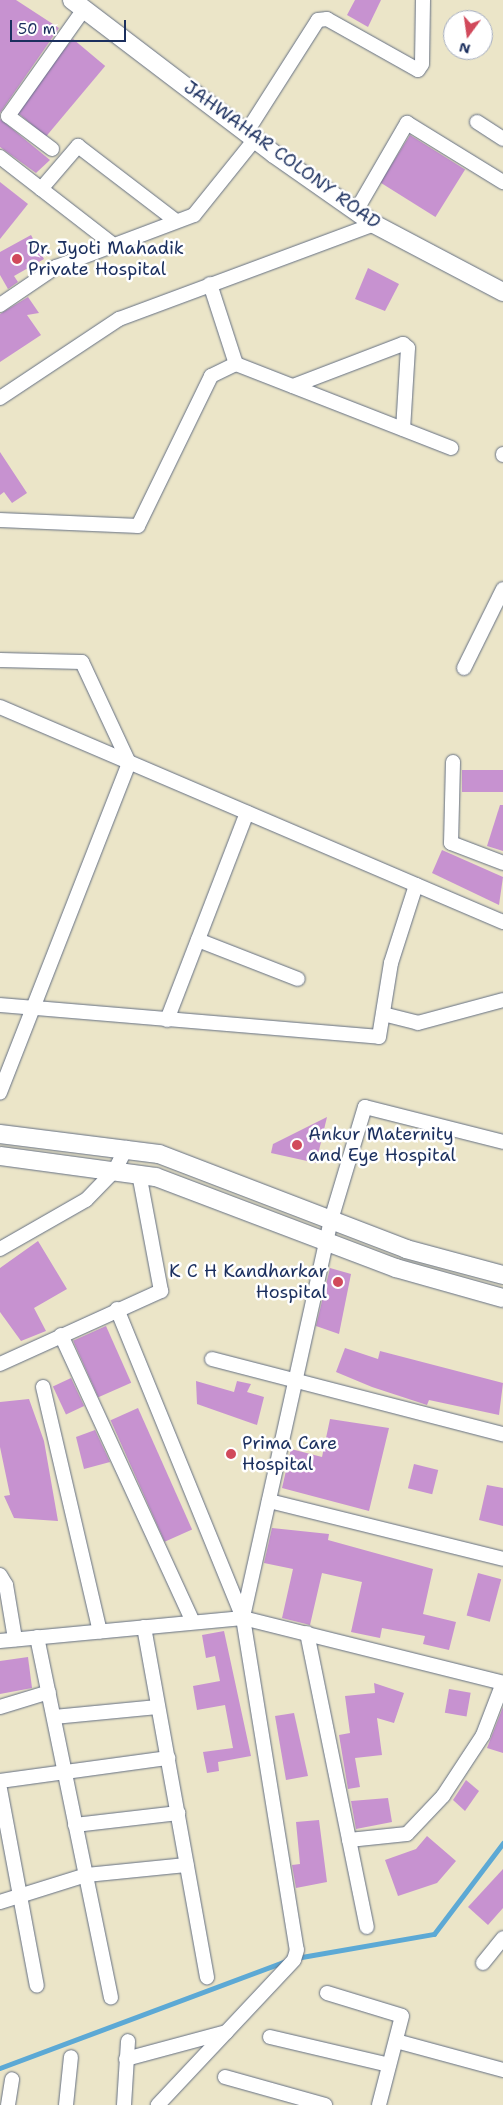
<!DOCTYPE html>
<html>
<head>
<meta charset="utf-8">
<style>
	body { margin:0 }
	#map { position:relative; width:503px; height:2105px; overflow:hidden; background:#ebe5c8; font-family:"Shantell Sans",sans-serif }
	div>[style] { position:absolute }
	[style*='--x'] { left:calc(var(--x)*1px); top:calc(var(--y)*1px); width:calc(var(--w)*1px); rotate:calc(var(--a)*1deg) }
	.stream>* { height:4.5px; margin:-2.25px; padding:0 2.25px; transform-origin:2.25px; border-radius:2.25px; background:#5ca9d5 }
	.building>* { inset:0; background:#c792d0; transform-origin:0 0 }
	.roads { filter:drop-shadow(0 0 1px #646f83) drop-shadow(0 0 1px #646f83) }
	.minor>* { height:14px; margin:-7px; padding:0 7px; transform-origin:7px; border-radius:7px; background:#fff }
	.tertiary>* { height:18px; margin:-9px; padding:0 9px; transform-origin:9px; border-radius:9px; background:#fff }
	.dots>* { width:14px; height:14px; translate:-50% -50%; box-sizing:border-box; border:2px solid #fff; border-radius:50% }
	span { translate:-50% -50%; white-space:nowrap; text-align:center; line-height:1.15; -webkit-text-stroke:5px #fff; paint-order:stroke }
	.street-label { font-size:18px; color:#1b2f5e }
	.poi-label { font-size:18px; color:#1b2f5e }
	.left { translate:0 -50%; text-align:left }
	.right { translate:-100% -50%; text-align:right }
	.north { position:absolute; left:443px; top:10px; width:50px; height:50px; box-sizing:border-box; background:#fff; border:1px solid #a4acbf; border-radius:50%; rotate:194deg; font-size:14px; font-weight:700; line-height:20px; text-align:center; color:#1b2f5e }
	.north::after { content:''; display:block; margin:auto; width:18px; height:22px; background:#d1495b; clip-path:polygon(50% 0,100% 100%,50% 72%,0 100%) }
	.scale { position:absolute; left:10px; top:20px; width:116px; height:22px; box-sizing:border-box; border:2px solid #1b2f5e; border-top:0; padding-left:6px; font-size:15px; line-height:18px; white-space:nowrap; color:#1b2f5e; -webkit-text-stroke:4px #fff; paint-order:stroke }
</style>
</head>
<body>
<div id="map">
	<div class="stream">
		<div style="--x:296;--y:1958;--w:140;--a:-9.9"></div>
		<div style="--x:434;--y:1934;--w:114;--a:-52.8"></div>
		<div style="--x:0;--y:2068;--w:309;--a:-20.5"></div>
	</div>
	<div class="building">
		<div style="clip-path:polygon(0 0,16px 0,59px 28px,0 113px)"></div>
		<div style="clip-path:polygon(355px 0,381px 0,368px 27px,347px 15px)"></div>
		<div style="left:73px;top:39px;width:42px;height:92px;rotate:40deg"></div>
		<div style="clip-path:polygon(0 119px,50px 160px,36px 173px,0 147px)"></div>
		<div style="left:410px;top:135px;width:65px;height:56px;rotate:32deg"></div>
		<div style="clip-path:polygon(0 182px,28px 204px,0 239px)"></div>
		<div style="clip-path:polygon(31px 235px,44px 259px,14px 276px,18px 282px,8px 289px,0 275px,0 252px)"></div>
		<div style="clip-path:polygon(368px 268px,399px 284px,385px 311px,355px 299px)"></div>
		<div style="clip-path:polygon(28px 297px,39px 313px,27px 315px,41px 335px,0 362px,0 314px)"></div>
		<div style="clip-path:polygon(0 452px,27px 493px,12px 503px,4px 492px,0 495px)"></div>
		<div style="left:503px;top:770px;width:22px;height:41px;rotate:90deg"></div>
		<div style="clip-path:polygon(500px 805px,503px 805px,503px 851px,487px 846px)"></div>
		<div style="clip-path:polygon(442px 850px,503px 877px,499px 905px,432px 873px)"></div>
		<div style="clip-path:polygon(327px 1117px,316px 1163px,271px 1153px,273px 1144px)"></div>
		<div style="clip-path:polygon(38px 1241px,67px 1289px,34px 1308px,46px 1331px,21px 1341px,0 1312px,0 1268px)"></div>
		<div style="clip-path:polygon(330px 1268px,351px 1274px,339px 1334px,316px 1326px)"></div>
		<div style="left:106px;top:1326px;width:62px;height:36px;rotate:66deg"></div>
		<div style="clip-path:polygon(345px 1348px,378px 1359px,380px 1351px,503px 1383px,499px 1415px,429px 1400px,427px 1405px,372px 1387px,336px 1372px)"></div>
		<div style="left:71px;top:1378px;width:31px;height:20px;rotate:65deg"></div>
		<div style="clip-path:polygon(196px 1381px,234px 1392px,237px 1381px,251px 1384px,247px 1392px,264px 1397px,257px 1425px,197px 1404px)"></div>
		<div style="clip-path:polygon(29px 1399px,44px 1441px,58px 1521px,14px 1518px,4px 1496px,10px 1495px,0 1447px,0 1402px)"></div>
		<div style="left:138px;top:1408px;width:133px;height:30px;rotate:66deg"></div>
		<div style="clip-path:polygon(330px 1419px,389px 1428px,369px 1511px,282px 1488px,291px 1449px,322px 1457px)"></div>
		<div style="clip-path:polygon(95px 1430px,110px 1462px,84px 1469px,76px 1437px)"></div>
		<div style="left:414px;top:1464px;width:25px;height:25px;rotate:14deg"></div>
		<div style="clip-path:polygon(487px 1485px,503px 1488px,503px 1526px,479px 1520px)"></div>
		<div style="clip-path:polygon(272px 1528px,329px 1534px,328px 1540px,433px 1569px,423px 1614px,456px 1622px,449px 1650px,423px 1644px,425px 1636px,382px 1628px,380px 1638px,351px 1632px,362px 1582px,322px 1573px,310px 1625px,282px 1618px,293px 1569px,264px 1563px)"></div>
		<div style="left:478px;top:1573px;width:24px;height:44px;rotate:15deg"></div>
		<div style="clip-path:polygon(224px 1631px,251px 1756px,218px 1762px,219px 1771px,207px 1773px,203px 1752px,233px 1748px,225px 1705px,197px 1710px,193px 1686px,220px 1681px,215px 1656px,206px 1658px,202px 1635px)"></div>
		<div style="clip-path:polygon(28px 1657px,32px 1688px,0 1694px,0 1661px)"></div>
		<div style="clip-path:polygon(374px 1683px,404px 1693px,394px 1723px,377px 1718px,382px 1755px,355px 1758px,360px 1787px,348px 1789px,339px 1735px,350px 1733px,345px 1696px,375px 1693px)"></div>
		<div style="left:449px;top:1689px;width:22px;height:24px;rotate:10deg"></div>
		<div style="clip-path:polygon(503px 1707px,503px 1753px,487px 1748px)"></div>
		<div style="clip-path:polygon(294px 1713px,308px 1776px,286px 1780px,275px 1716px)"></div>
		<div style="clip-path:polygon(466px 1780px,479px 1791px,465px 1811px,453px 1800px)"></div>
		<div style="clip-path:polygon(388px 1798px,392px 1822px,356px 1829px,351px 1801px)"></div>
		<div style="clip-path:polygon(319px 1820px,327px 1882px,296px 1888px,292px 1865px,300px 1864px,296px 1822px)"></div>
		<div style="clip-path:polygon(427px 1836px,456px 1861px,437px 1883px,398px 1896px,385px 1860px,416px 1849px)"></div>
		<div style="clip-path:polygon(503px 1869px,503px 1908px,488px 1925px,468px 1907px)"></div>
	</div>
	<div class="roads">
		<div class="minor">
			<div style="--x:477;--y:122;--w:31;--a:33"></div>
			<div style="--x:246;--y:133;--w:134;--a:-57.5"></div>
			<div style="--x:318;--y:20;--w:9;--a:-6"></div>
			<div style="--x:327;--y:19;--w:104;--a:29.3"></div>
			<div style="--x:418;--y:70;--w:7;--a:-56"></div>
			<div style="--x:422;--y:64;--w:64;--a:-89.1"></div>
			<div style="--x:52;--y:149;--w:55;--a:-143.1"></div>
			<div style="--x:8;--y:116;--w:131;--a:-54.6"></div>
			<div style="--x:0;--y:157;--w:140;--a:37.8"></div>
			<div style="--x:41;--y:189;--w:57;--a:-49.3"></div>
			<div style="--x:78;--y:146;--w:123;--a:37.4"></div>
			<div style="--x:356;--y:211;--w:102;--a:-59.9"></div>
			<div style="--x:407;--y:123;--w:113;--a:31.6"></div>
			<div style="--x:210;--y:284;--w:84;--a:72"></div>
			<div style="--x:236;--y:364;--w:231;--a:21.3"></div>
			<div style="--x:0;--y:305;--w:68;--a:-34.2"></div>
			<div style="--x:56;--y:267;--w:147;--a:-20.6"></div>
			<div style="--x:194;--y:215;--w:97;--a:-51.2"></div>
			<div style="--x:293;--y:386;--w:118;--a:-20.9"></div>
			<div style="--x:403;--y:344;--w:6;--a:39"></div>
			<div style="--x:408;--y:348;--w:81;--a:93.5"></div>
			<div style="--x:0;--y:398;--w:143;--a:-33.6"></div>
			<div style="--x:119;--y:319;--w:272;--a:-20.4"></div>
			<div style="--x:503;--y:454;--w:1;--a:90"></div>
			<div style="--x:0;--y:520;--w:138;--a:2.5"></div>
			<div style="--x:138;--y:526;--w:167;--a:-64"></div>
			<div style="--x:211;--y:376;--w:28;--a:-26"></div>
			<div style="--x:0;--y:660;--w:82;--a:1.4"></div>
			<div style="--x:82;--y:662;--w:111;--a:65"></div>
			<div style="--x:129;--y:763;--w:354;--a:111.4"></div>
			<div style="--x:464;--y:668;--w:88;--a:-63.7"></div>
			<div style="--x:0;--y:707;--w:547;--a:23.14"></div>
			<div style="--x:453;--y:762;--w:81;--a:91.4"></div>
			<div style="--x:451;--y:843;--w:56;--a:21"></div>
			<div style="--x:198;--y:940;--w:107;--a:21.3"></div>
			<div style="--x:0;--y:1005;--w:380;--a:4.8"></div>
			<div style="--x:379;--y:1037;--w:75;--a:-80.8"></div>
			<div style="--x:391;--y:963;--w:82;--a:-72.2"></div>
			<div style="--x:383;--y:1014;--w:36;--a:14"></div>
			<div style="--x:418;--y:1023;--w:88;--a:-15.1"></div>
			<div style="--x:167;--y:1020;--w:222;--a:-68.9"></div>
			<div style="--x:0;--y:1249;--w:99;--a:-29.7"></div>
			<div style="--x:86;--y:1200;--w:42;--a:-46"></div>
			<div style="--x:115;--y:1170;--w:25;--a:-63"></div>
			<div style="--x:117;--y:1309;--w:334;--a:67.8"></div>
			<div style="--x:243;--y:1618;--w:336;--a:80.8"></div>
			<div style="--x:297;--y:1950;--w:10;--a:107"></div>
			<div style="--x:294;--y:1960;--w:199;--a:133.2"></div>
			<div style="--x:61;--y:1335;--w:316;--a:65.3"></div>
			<div style="--x:212;--y:1359;--w:301;--a:14.5"></div>
			<div style="--x:0;--y:1364;--w:177;--a:-24.4"></div>
			<div style="--x:161;--y:1291;--w:119;--a:-100.6"></div>
			<div style="--x:43;--y:1387;--w:251;--a:76.9"></div>
			<div style="--x:269;--y:1501;--w:241;--a:13.9"></div>
			<div style="--x:0;--y:1575;--w:12;--a:59"></div>
			<div style="--x:6;--y:1585;--w:55;--a:80.5"></div>
			<div style="--x:243;--y:1617;--w:407;--a:-77.5"></div>
			<div style="--x:331;--y:1220;--w:118;--a:-73.3"></div>
			<div style="--x:365;--y:1107;--w:142;--a:14.2"></div>
			<div style="--x:144;--y:1627;--w:356;--a:79.8"></div>
			<div style="--x:307;--y:1633;--w:300;--a:78.5"></div>
			<div style="--x:37;--y:1637;--w:368;--a:78.4"></div>
			<div style="--x:0;--y:1641;--w:244;--a:-5.4"></div>
			<div style="--x:243;--y:1618;--w:268;--a:14"></div>
			<div style="--x:0;--y:1707;--w:51;--a:-17"></div>
			<div style="--x:54;--y:1717;--w:104;--a:-5.5"></div>
			<div style="--x:0;--y:1781;--w:170;--a:-7.8"></div>
			<div style="--x:0;--y:1789;--w:200;--a:79.4"></div>
			<div style="--x:75;--y:1825;--w:104;--a:-6.6"></div>
			<div style="--x:349;--y:1840;--w:58;--a:-5.9"></div>
			<div style="--x:407;--y:1834;--w:52;--a:-46.5"></div>
			<div style="--x:443;--y:1796;--w:73;--a:-56.7"></div>
			<div style="--x:483;--y:1735;--w:56;--a:-69"></div>
			<div style="--x:0;--y:1902;--w:90;--a:-17.4"></div>
			<div style="--x:86;--y:1875;--w:101;--a:-5.7"></div>
			<div style="--x:483;--y:1963;--w:32;--a:-51"></div>
			<div style="--x:327;--y:1993;--w:78;--a:17"></div>
			<div style="--x:402;--y:2016;--w:92;--a:104.5"></div>
			<div style="--x:270;--y:2037;--w:122;--a:13.2"></div>
			<div style="--x:396;--y:2041;--w:111;--a:15.2"></div>
			<div style="--x:126;--y:2059;--w:104;--a:-15.1"></div>
			<div style="--x:225;--y:2077;--w:104;--a:15.6"></div>
			<div style="--x:8;--y:2105;--w:26;--a:-81"></div>
			<div style="--x:66;--y:2105;--w:48;--a:-84.1"></div>
			<div style="--x:124;--y:2105;--w:64;--a:-86.4"></div>
		</div>
		<div class="tertiary">
			<div style="--x:72;--y:0;--w:254;--a:37.3"></div>
			<div style="--x:274;--y:154;--w:122;--a:35"></div>
			<div style="--x:374;--y:224;--w:146;--a:27.8"></div>
			<div style="--x:0;--y:1134;--w:160;--a:7.2"></div>
			<div style="--x:159;--y:1154;--w:265;--a:21"></div>
			<div style="--x:406;--y:1249;--w:100;--a:15"></div>
			<div style="--x:0;--y:1156;--w:157;--a:7.7"></div>
			<div style="--x:156;--y:1177;--w:257;--a:20.8"></div>
			<div style="--x:396;--y:1268;--w:111;--a:15.7"></div>
		</div>
	</div>
	<div class="dots">
		<div style="left:17px;top:259px;background:#d1495b"></div>
		<div style="left:297px;top:1145px;background:#d1495b"></div>
		<div style="left:338px;top:1282px;background:#d1495b"></div>
		<div style="left:231px;top:1454px;background:#d1495b"></div>
	</div>
	<div class="street-label">
		<span style="left:282px;top:155px;rotate:36deg">JAHWAHAR COLONY ROAD</span>
	</div>
	<div class="poi-label">
		<span class="left" style="left:28px;top:259px">Dr. Jyoti Mahadik<br>Private Hospital</span>
		<span class="left" style="left:308px;top:1145px">Ankur Maternity<br>and Eye Hospital</span>
		<span class="right" style="left:327px;top:1282px">K C H Kandharkar<br>Hospital</span>
		<span class="left" style="left:242px;top:1454px">Prima Care<br>Hospital</span>
	</div>
	<div class="north">N</div>
	<div class="scale">50 m</div>
</div>
</body>
</html>
